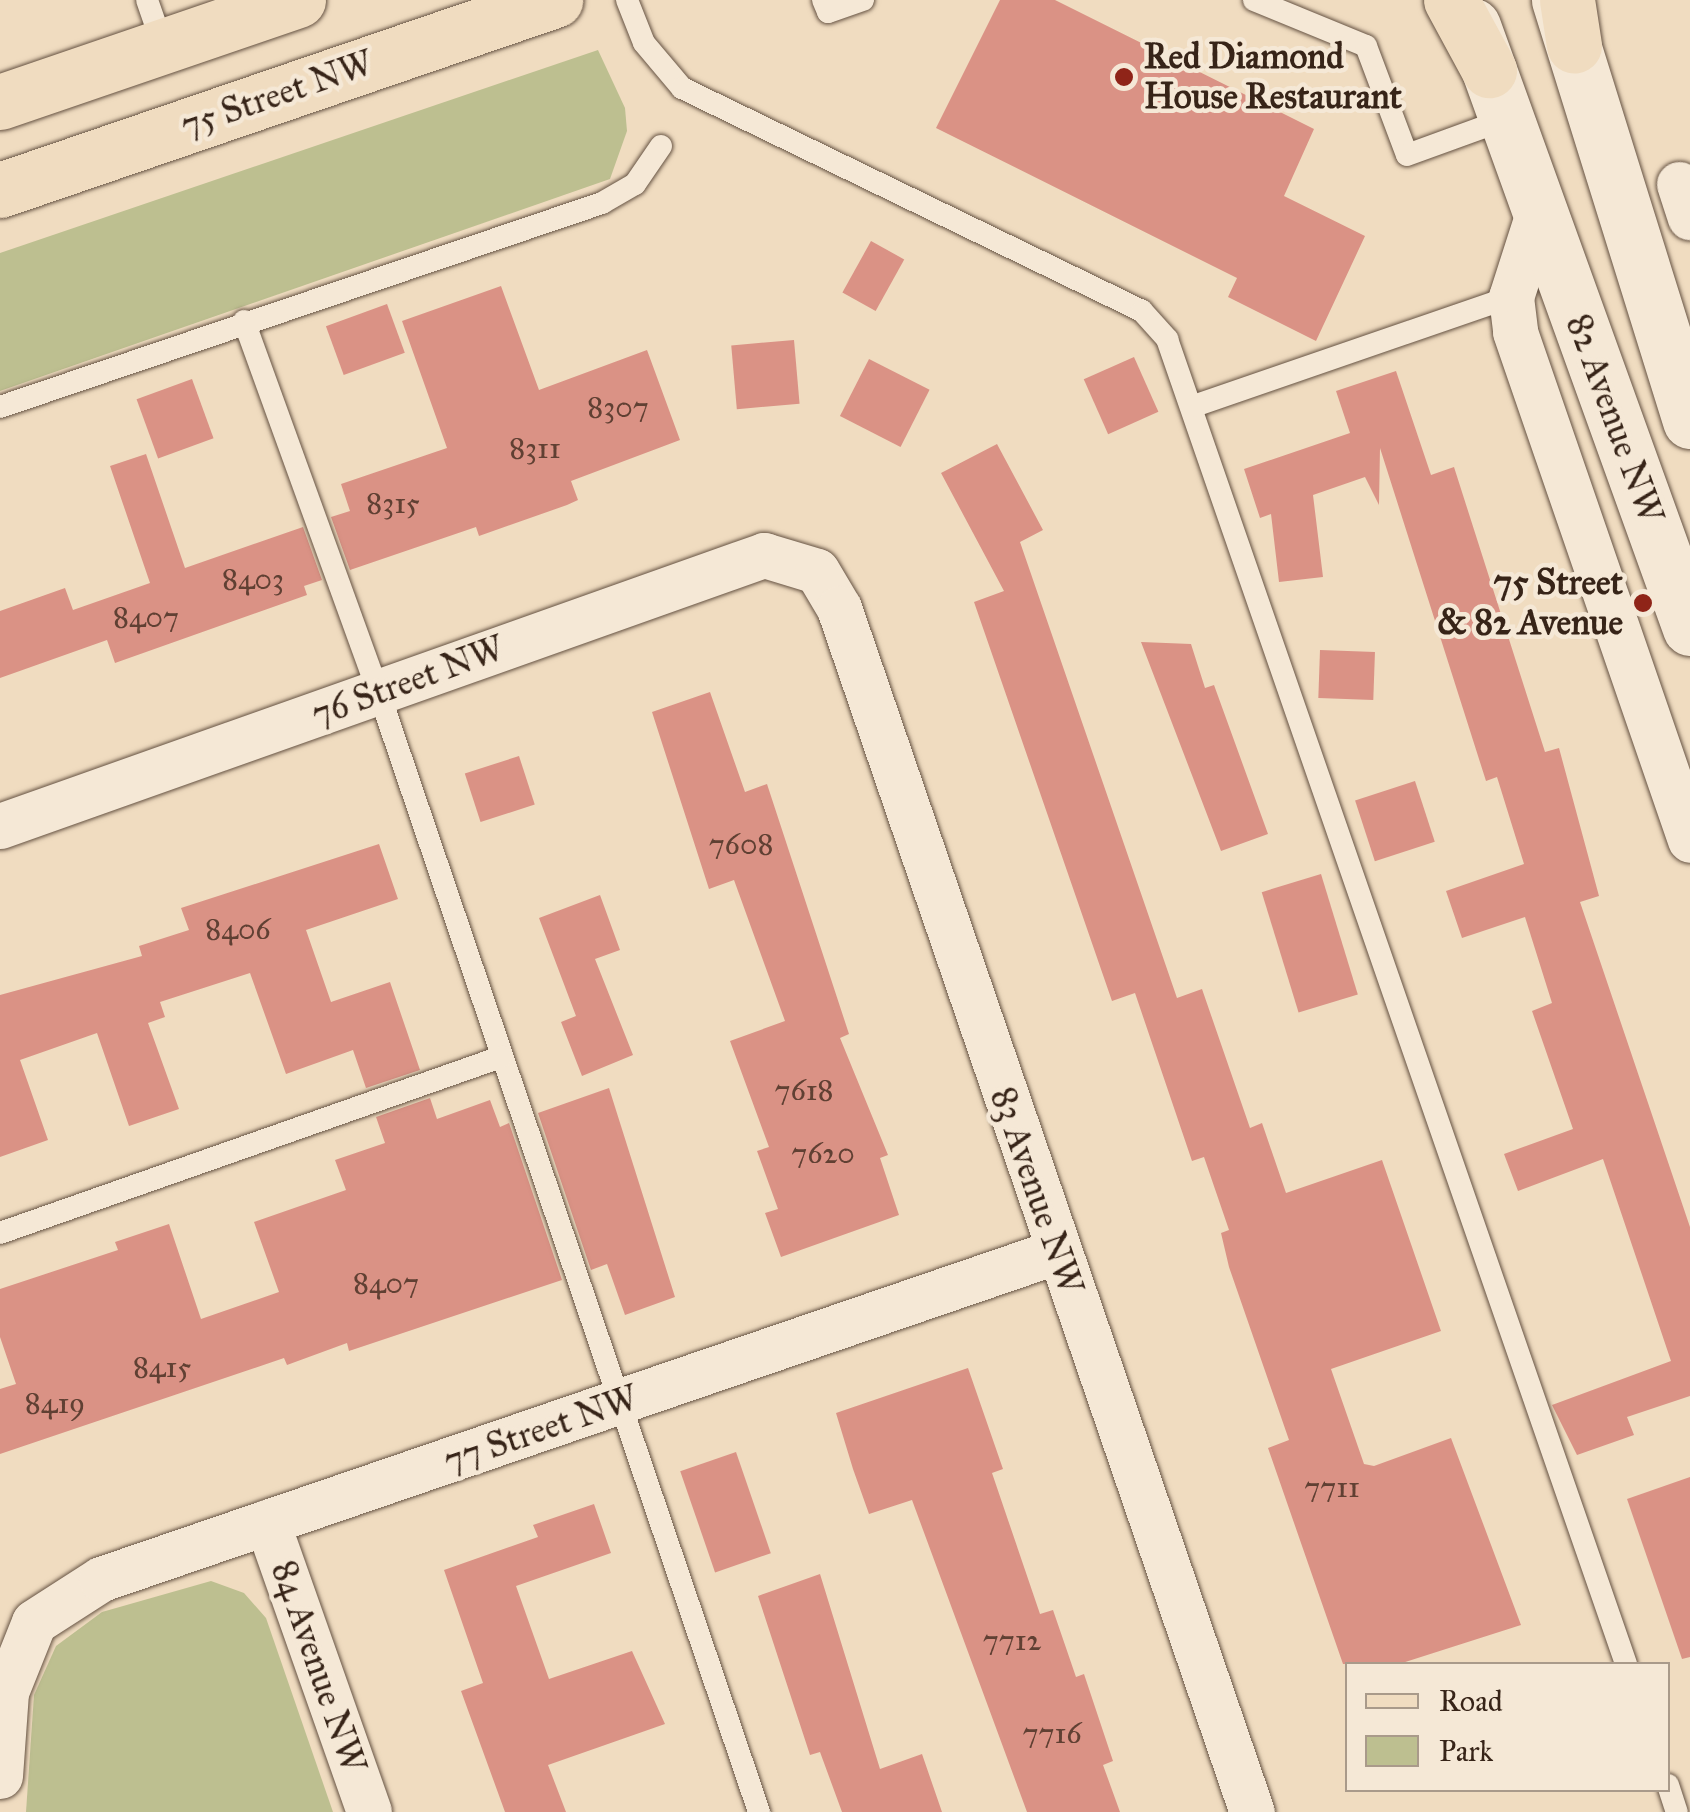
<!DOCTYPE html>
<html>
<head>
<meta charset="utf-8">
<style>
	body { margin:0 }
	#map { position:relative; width:1690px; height:1812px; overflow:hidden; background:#f0dcc0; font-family:"IM FELL Great Primer",serif }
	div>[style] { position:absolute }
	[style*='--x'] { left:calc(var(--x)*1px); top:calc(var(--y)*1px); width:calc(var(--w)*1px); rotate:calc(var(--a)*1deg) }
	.green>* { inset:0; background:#bdbf90 }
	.building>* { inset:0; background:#da9285; transform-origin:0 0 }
	.roads { filter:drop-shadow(0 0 2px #655242) drop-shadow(0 0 2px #655242) }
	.lane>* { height:22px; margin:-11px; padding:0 11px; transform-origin:11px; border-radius:11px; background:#f5e8d6 }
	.street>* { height:45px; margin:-22.5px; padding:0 22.5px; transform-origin:22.5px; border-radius:22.5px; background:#f5e8d6 }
	.secondary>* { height:55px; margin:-27.5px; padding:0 27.5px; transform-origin:27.5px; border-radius:27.5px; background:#f5e8d6 }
	.primary>* { height:55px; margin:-27.5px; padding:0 27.5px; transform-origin:27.5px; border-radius:27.5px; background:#f0dcc0 }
	.dots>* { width:28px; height:28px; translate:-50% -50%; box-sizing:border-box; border:5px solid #f5e8d6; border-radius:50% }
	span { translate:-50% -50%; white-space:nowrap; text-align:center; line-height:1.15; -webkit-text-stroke:9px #f5e8d6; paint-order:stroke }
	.number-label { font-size:30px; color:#604033 }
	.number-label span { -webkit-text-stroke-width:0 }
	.poi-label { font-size:35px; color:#372418; font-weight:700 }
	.left { translate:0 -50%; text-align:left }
	.right { translate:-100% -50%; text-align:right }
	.street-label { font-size:35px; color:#372418 }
	.legend { position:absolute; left:1345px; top:1662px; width:325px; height:130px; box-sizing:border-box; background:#f5e8d6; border:2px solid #a99a8a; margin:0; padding:12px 18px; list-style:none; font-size:30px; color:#372418 }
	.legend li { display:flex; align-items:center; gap:20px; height:50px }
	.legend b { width:50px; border:2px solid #a99a8a }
</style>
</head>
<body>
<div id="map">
	<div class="green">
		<div style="clip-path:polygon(598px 50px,625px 108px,627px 131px,610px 179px,0 391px,0 253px)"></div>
		<div style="clip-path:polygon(211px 1581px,244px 1593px,266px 1618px,333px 1812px,26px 1812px,34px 1695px,56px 1646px,102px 1612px)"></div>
	</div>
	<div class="building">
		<div style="clip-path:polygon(1000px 0,1055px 0,1314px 129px,1284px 196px,1365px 236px,1316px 341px,1228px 297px,1237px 278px,936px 128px)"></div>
		<div style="left:871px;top:241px;width:38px;height:59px;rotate:29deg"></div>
		<div style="clip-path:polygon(501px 286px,539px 390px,647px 350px,680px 440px,571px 481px,578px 500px,567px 505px,479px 536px,476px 527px,350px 570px,331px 517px,350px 511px,341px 484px,447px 448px,402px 321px)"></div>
		<div style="left:387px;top:304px;width:52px;height:65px;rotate:70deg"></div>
		<div style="left:794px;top:340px;width:64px;height:63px;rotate:85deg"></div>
		<div style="left:1134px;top:357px;width:60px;height:55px;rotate:66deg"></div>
		<div style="left:869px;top:359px;width:68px;height:64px;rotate:27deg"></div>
		<div style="clip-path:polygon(1396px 371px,1431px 475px,1454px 467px,1545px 752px,1559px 748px,1599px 896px,1580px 902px,1690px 1227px,1690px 1396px,1627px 1417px,1634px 1435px,1577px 1455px,1552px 1405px,1671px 1361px,1603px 1159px,1518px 1191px,1504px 1154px,1573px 1129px,1532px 1011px,1552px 1003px,1525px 917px,1462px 938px,1446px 891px,1524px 864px,1497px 777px,1486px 781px,1380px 448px,1379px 505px,1365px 477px,1313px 495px,1323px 577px,1279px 582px,1271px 514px,1260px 518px,1244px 469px,1350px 433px,1336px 391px)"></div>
		<div style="left:192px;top:379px;width:63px;height:59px;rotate:70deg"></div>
		<div style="clip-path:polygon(997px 444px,1043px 530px,1020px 542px,1177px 998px,1202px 989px,1250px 1128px,1262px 1123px,1286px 1193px,1382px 1160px,1441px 1331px,1331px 1369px,1364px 1464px,1374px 1466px,1451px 1438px,1521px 1625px,1399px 1664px,1343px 1664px,1268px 1448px,1289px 1440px,1229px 1267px,1221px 1233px,1229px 1230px,1204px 1157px,1192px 1161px,1135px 993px,1112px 1001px,974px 602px,1004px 591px,941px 473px)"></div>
		<div style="clip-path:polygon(146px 454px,185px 568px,303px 527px,322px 580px,304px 586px,307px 595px,115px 663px,107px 640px,0 678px,0 611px,65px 588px,73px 610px,150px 583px,110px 466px)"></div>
		<div style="clip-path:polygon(1141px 642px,1191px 644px,1205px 688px,1214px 685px,1268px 834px,1221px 851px)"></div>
		<div style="left:1320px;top:650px;width:55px;height:48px;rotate:2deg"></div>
		<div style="clip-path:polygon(710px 692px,745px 792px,767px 784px,849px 1034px,840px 1038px,888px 1155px,880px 1158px,899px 1215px,781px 1257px,765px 1213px,778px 1209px,757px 1151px,769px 1147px,730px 1041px,785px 1021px,734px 880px,709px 889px,652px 712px)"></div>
		<div style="left:519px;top:756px;width:51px;height:57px;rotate:72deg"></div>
		<div style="left:1415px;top:781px;width:64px;height:63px;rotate:72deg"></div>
		<div style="clip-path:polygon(379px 844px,398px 899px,306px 930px,331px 1002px,390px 982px,420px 1070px,366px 1088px,353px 1050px,286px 1074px,250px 973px,160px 1002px,165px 1017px,148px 1023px,179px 1109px,129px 1126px,97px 1033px,20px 1060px,48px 1140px,0 1157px,0 995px,142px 956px,139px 946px,189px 930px,181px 908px)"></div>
		<div style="left:1321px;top:874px;width:126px;height:62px;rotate:73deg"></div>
		<div style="clip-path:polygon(600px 895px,620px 950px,595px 959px,633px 1055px,582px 1076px,561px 1022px,576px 1016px,539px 918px)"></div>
		<div style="clip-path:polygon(609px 1088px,675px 1297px,625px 1315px,607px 1264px,591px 1270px,538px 1113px)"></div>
		<div style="clip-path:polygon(430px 1098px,437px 1119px,490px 1100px,500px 1127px,509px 1123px,562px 1280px,349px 1351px,347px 1343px,287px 1365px,284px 1358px,0 1454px,0 1389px,16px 1384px,0 1337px,0 1289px,118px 1250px,115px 1242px,169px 1224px,201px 1319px,279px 1292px,254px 1222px,346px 1190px,335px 1160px,385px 1143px,376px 1117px)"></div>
		<div style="clip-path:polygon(968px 1368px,1003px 1469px,992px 1473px,1040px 1614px,1053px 1610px,1076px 1677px,1084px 1674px,1113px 1761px,1103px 1765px,1120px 1812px,1027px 1812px,912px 1500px,869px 1514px,853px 1469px,836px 1413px)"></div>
		<div style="left:736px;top:1452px;width:107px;height:59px;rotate:71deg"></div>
		<div style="clip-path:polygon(1690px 1477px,1690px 1657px,1682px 1659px,1627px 1499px)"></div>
		<div style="clip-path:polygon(594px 1504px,611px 1553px,516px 1586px,549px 1679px,632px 1651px,665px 1724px,548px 1765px,566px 1812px,505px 1812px,461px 1691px,483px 1683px,444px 1570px,538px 1537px,533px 1525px)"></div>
		<div style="clip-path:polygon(820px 1574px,880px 1769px,922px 1754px,942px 1812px,842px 1812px,820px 1752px,810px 1755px,758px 1596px)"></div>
	</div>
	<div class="roads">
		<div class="lane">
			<div style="--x:147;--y:0;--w:49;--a:70.8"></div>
			<div style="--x:627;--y:0;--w:46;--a:68.4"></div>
			<div style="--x:644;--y:43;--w:59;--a:49.8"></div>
			<div style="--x:682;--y:88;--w:511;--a:25.86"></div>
			<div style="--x:1142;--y:311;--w:38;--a:48"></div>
			<div style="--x:1167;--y:339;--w:1402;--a:70.89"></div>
			<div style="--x:823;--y:0;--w:13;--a:67"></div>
			<div style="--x:828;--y:12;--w:37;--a:-19"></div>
			<div style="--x:1254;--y:0;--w:121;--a:22.3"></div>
			<div style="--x:1366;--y:46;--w:116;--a:69.4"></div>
			<div style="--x:1407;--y:155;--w:105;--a:-20"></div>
			<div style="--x:244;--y:321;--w:396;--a:70.1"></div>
			<div style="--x:379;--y:693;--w:1182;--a:71.24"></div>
			<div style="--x:1194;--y:406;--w:335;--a:-19"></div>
			<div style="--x:0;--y:407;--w:636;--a:-18.72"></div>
			<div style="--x:602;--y:203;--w:38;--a:-30"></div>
			<div style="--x:635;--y:184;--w:46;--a:-55.6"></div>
			<div style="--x:0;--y:1233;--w:531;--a:-19.36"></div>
			<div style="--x:1668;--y:1785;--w:28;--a:72"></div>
		</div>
		<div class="street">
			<div style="--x:1679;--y:184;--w:35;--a:72"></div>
			<div style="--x:1539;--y:210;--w:91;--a:107.8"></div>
			<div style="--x:1511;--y:297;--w:35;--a:83"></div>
			<div style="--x:1515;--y:332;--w:537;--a:70.99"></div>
			<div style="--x:0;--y:826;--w:811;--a:-19.53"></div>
			<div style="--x:764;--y:555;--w:55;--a:16.8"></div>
			<div style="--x:817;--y:571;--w:43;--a:59.3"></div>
			<div style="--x:839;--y:608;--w:1273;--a:71.07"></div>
			<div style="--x:267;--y:1522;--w:307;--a:70.6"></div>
			<div style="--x:0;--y:1776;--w:84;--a:-85.9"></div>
			<div style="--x:6;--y:1692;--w:75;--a:-68.2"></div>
			<div style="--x:34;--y:1622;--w:80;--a:-32.7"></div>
			<div style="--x:101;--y:1579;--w:1008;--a:-18.92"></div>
		</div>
		<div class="secondary">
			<div style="--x:1559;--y:0;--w:441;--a:72.7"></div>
			<div style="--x:1473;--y:26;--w:640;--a:70.18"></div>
		</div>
		<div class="primary">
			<div style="--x:1451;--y:0;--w:80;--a:61.5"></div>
			<div style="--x:1567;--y:0;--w:46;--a:81.2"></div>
			<div style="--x:0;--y:102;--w:315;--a:-18.9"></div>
			<div style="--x:0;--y:190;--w:587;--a:-18.9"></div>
		</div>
	</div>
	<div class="dots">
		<div style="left:1124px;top:77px;background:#8f2418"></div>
		<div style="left:1643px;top:603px;background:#8f2418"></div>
	</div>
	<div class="number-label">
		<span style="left:618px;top:407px">8307</span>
		<span style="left:535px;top:448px">8311</span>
		<span style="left:393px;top:503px">8315</span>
		<span style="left:253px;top:579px">8403</span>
		<span style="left:146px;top:617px">8407</span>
		<span style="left:741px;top:844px">7608</span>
		<span style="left:238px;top:929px">8406</span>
		<span style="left:804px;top:1090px">7618</span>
		<span style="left:823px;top:1153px">7620</span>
		<span style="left:386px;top:1283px">8407</span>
		<span style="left:162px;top:1367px">8415</span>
		<span style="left:55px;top:1403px">8419</span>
		<span style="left:1332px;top:1487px">7711</span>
		<span style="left:1012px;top:1640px">7712</span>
		<span style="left:1052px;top:1733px">7716</span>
	</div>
	<div class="poi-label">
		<span class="left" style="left:1144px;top:77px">Red Diamond<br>House Restaurant</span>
		<span class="right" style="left:1623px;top:603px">75 Street<br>&amp; 82 Avenue</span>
	</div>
	<div class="street-label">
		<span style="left:277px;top:95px;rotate:-19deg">75 Street NW</span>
		<span style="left:1614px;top:419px;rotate:70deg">82 Avenue NW</span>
		<span style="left:408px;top:682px;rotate:-20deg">76 Street NW</span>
		<span style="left:1036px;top:1191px;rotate:71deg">83 Avenue NW</span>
		<span style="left:541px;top:1430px;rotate:-19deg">77 Street NW</span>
		<span style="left:318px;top:1667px;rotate:71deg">84 Avenue NW</span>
	</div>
	<ul class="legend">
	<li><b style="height:12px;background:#f0dcc0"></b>Road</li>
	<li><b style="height:28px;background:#bdbf90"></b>Park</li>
	</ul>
</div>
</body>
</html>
